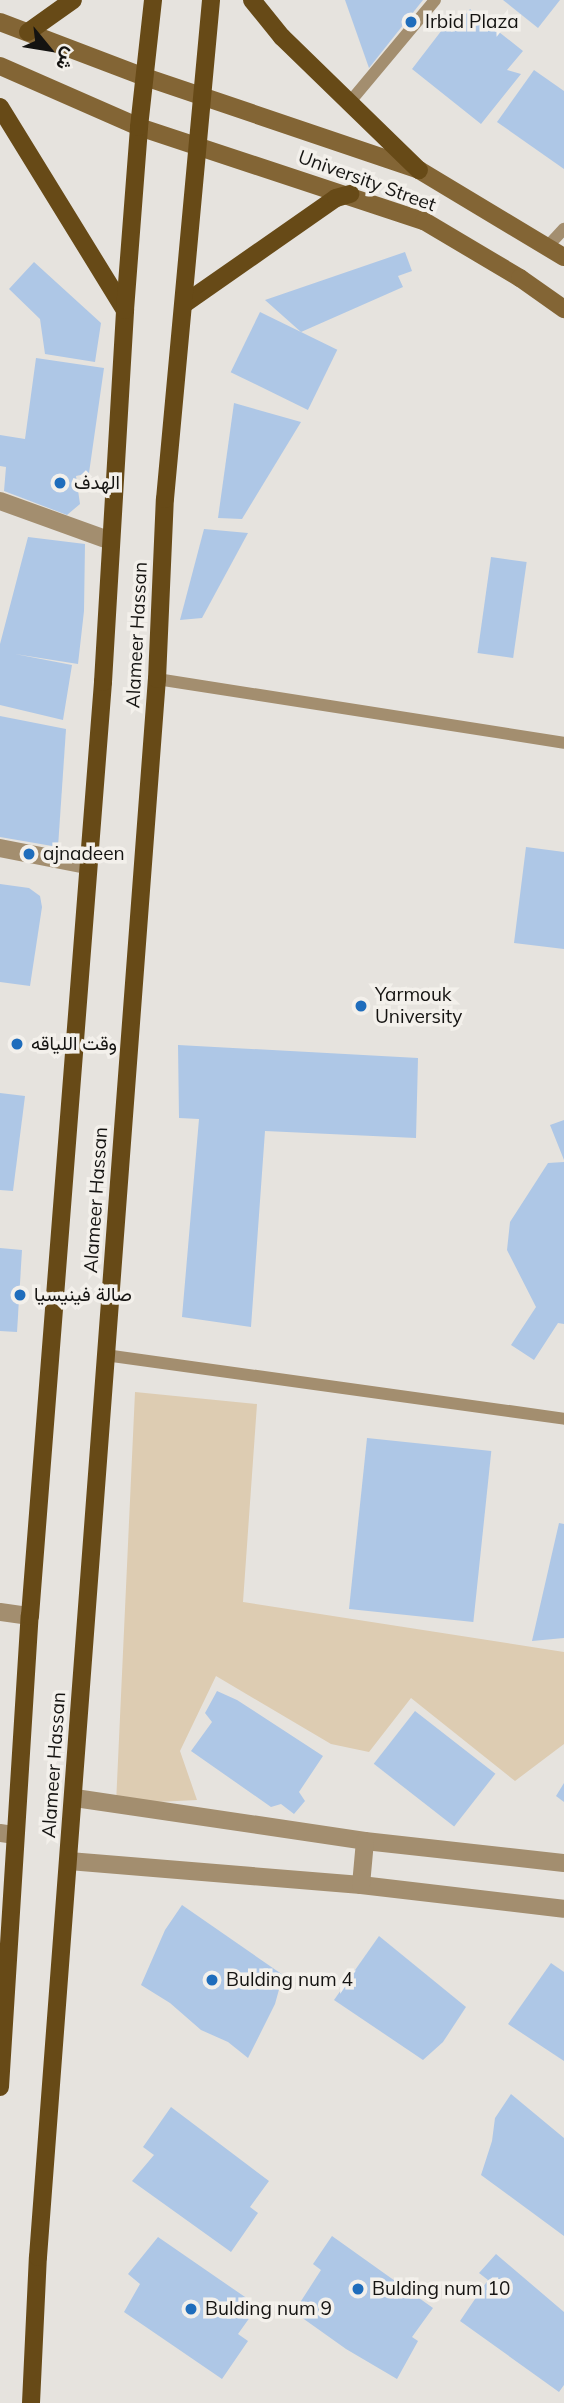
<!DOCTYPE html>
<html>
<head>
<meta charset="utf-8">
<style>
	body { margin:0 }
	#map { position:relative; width:564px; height:2403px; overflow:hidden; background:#e6e3de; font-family:Mulish,Vazirmatn,sans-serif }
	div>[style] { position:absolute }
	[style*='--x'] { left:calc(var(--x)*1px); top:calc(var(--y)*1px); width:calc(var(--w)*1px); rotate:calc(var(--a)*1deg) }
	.green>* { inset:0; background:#ddccb2 }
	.building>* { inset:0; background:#aec7e6; transform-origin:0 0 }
	.lane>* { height:12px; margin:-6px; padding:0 6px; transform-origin:6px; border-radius:6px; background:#a38e6f }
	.street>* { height:18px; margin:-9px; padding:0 9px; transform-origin:9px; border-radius:9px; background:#a38e6f }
	.secondary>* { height:18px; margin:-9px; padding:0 9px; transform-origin:9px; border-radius:9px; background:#836535 }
	.primary>* { height:18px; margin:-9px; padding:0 9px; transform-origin:9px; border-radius:9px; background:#674a17 }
	.dots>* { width:19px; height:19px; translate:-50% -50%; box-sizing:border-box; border:4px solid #f3f0eb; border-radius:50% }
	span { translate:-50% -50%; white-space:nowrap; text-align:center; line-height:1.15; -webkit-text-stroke:7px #f3f0eb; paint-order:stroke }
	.poi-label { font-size:19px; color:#141311 }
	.left { translate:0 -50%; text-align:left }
	.street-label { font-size:19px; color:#141311 }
	.north { position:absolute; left:14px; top:14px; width:70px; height:70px; -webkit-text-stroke:5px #f3f0eb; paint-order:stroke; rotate:120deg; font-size:19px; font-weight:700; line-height:28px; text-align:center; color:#141311 }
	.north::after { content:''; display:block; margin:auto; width:24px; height:32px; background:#141311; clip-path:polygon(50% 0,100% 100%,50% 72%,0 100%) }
</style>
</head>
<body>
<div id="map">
	<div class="green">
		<div style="clip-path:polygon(135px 1392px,257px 1404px,243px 1602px,564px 1652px,564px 1744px,515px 1781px,411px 1698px,369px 1752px,331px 1744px,216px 1676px,180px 1751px,197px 1800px,116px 1804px)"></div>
	</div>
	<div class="building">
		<div style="clip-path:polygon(345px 0,423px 0,369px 68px)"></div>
		<div style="clip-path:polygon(503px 0,560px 0,538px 28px)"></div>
		<div style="clip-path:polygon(470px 9px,523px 51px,507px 70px,521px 74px,481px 124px,412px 69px,445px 26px,452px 32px)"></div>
		<div style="clip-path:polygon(534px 70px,564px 91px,564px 169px,497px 122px)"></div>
		<div style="clip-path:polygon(405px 252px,412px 271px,398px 276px,403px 287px,301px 332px,265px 300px)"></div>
		<div style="clip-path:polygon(34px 262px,101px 323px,95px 362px,45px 354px,40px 319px,9px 289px)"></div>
		<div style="left:260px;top:312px;width:86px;height:67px;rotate:26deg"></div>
		<div style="clip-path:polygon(36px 358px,104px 368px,89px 473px,76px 476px,80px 504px,67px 515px,4px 491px,6px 467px,0 466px,0 435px,25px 439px)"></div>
		<div style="clip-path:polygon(234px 403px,301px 422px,242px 519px,218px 518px)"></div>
		<div style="clip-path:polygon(204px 529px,248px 533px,202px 618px,180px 620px)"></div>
		<div style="clip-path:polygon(28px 537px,85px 544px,84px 611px,78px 664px,15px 654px,72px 665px,63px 720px,0 705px,0 644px)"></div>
		<div style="left:491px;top:557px;width:36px;height:97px;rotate:8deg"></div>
		<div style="clip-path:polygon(0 716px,66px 729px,58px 847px,0 837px)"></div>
		<div style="clip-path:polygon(526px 847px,564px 852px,564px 949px,514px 943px)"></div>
		<div style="clip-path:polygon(0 884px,29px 888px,40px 896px,42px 907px,30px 986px,0 982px)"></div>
		<div style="clip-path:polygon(178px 1045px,418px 1058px,416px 1138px,265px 1131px,251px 1327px,182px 1317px,199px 1119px,179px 1118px)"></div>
		<div style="clip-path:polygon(0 1093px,25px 1096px,13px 1191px,0 1190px)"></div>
		<div style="clip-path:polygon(564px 1120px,564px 1160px,550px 1125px)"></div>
		<div style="clip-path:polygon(564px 1162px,564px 1324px,558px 1323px,534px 1360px,511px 1345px,536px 1307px,507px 1250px,510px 1222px,548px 1163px)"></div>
		<div style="clip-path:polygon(0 1248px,22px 1250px,17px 1332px,0 1331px)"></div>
		<div style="left:367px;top:1438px;width:125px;height:172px;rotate:6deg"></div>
		<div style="clip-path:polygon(559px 1523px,564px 1524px,564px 1638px,532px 1641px)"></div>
		<div style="clip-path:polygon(217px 1691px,237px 1700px,323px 1756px,299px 1792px,305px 1801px,294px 1814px,281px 1804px,271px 1807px,191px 1751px,212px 1722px,205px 1713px)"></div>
		<div style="left:415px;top:1711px;width:102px;height:67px;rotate:38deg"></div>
		<div style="clip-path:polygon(564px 1783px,564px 1802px,556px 1796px)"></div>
		<div style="clip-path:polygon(182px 1905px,283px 1975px,275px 2004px,248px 2058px,228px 2042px,201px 2030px,170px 2003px,141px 1985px,165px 1930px)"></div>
		<div style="clip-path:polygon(379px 1936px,466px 2007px,443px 2042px,423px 2060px,334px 2000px)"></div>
		<div style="clip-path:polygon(551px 1963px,564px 1972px,564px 2061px,508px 2024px)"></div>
		<div style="clip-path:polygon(511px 2094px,564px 2138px,564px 2236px,481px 2175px,492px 2141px,495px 2118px)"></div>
		<div style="clip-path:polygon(171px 2107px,269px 2181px,250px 2207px,258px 2213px,231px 2252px,132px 2181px,154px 2155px,143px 2147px)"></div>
		<div style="clip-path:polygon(332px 2236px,433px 2308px,412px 2337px,418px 2341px,397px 2379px,346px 2349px,294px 2312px,321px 2270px,313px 2264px)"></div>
		<div style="clip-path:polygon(158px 2237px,258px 2306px,238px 2334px,248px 2341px,222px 2379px,124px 2312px,140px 2284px,128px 2274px)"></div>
		<div style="clip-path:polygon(496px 2254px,564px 2312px,564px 2385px,559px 2392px,460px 2321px,488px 2280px,479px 2273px)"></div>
	</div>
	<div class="lane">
		<div style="--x:349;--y:103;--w:134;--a:-50.1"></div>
		<div style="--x:547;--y:247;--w:25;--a:-47"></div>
		<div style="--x:157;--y:679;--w:412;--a:8.9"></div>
		<div style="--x:105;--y:1355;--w:463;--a:7.9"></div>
	</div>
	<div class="street">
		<div style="--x:0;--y:501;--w:118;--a:19.8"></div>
		<div style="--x:0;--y:848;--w:89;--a:11.1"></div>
		<div style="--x:0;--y:1612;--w:30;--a:8"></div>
		<div style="--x:75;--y:1798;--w:293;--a:8.4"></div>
		<div style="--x:365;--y:1841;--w:200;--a:6.3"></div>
		<div style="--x:0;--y:1833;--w:15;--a:8"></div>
		<div style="--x:69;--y:1861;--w:293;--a:4.7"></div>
		<div style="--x:361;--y:1885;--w:204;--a:6.7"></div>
		<div style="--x:361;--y:1885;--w:44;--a:-84.8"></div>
	</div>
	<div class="secondary">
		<div style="--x:0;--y:22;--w:155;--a:20.8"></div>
		<div style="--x:145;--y:77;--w:289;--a:18.7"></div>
		<div style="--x:419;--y:170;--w:169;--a:31"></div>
		<div style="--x:0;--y:66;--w:152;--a:23.7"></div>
		<div style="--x:139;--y:127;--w:300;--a:18.3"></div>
		<div style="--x:424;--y:221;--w:112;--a:30.7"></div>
		<div style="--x:520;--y:278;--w:54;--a:35.2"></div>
	</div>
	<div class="primary">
		<div style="--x:252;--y:0;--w:48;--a:51"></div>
		<div style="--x:282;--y:37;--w:191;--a:44.2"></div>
		<div style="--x:28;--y:32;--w:55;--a:-35.4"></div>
		<div style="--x:0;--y:107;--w:238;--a:58.4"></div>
		<div style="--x:184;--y:304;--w:185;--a:-34.9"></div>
		<div style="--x:336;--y:198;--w:15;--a:-16"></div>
		<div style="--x:0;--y:2087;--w:472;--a:-86.4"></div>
		<div style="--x:30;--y:1616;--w:937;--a:-85.53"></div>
		<div style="--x:103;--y:682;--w:373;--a:-86.6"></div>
		<div style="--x:125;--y:310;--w:184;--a:-85.6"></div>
		<div style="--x:139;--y:127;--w:128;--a:-83.7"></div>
		<div style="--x:31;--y:2403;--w:146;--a:-87.3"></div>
		<div style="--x:38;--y:2257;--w:1582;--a:-85.69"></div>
		<div style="--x:157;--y:679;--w:180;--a:-87.5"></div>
		<div style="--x:165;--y:499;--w:501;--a:-84.73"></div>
	</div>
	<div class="dots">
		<div style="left:411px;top:22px;background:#1f6dbc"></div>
		<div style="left:60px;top:483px;background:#1f6dbc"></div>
		<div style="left:29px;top:854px;background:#1f6dbc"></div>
		<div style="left:361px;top:1006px;background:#1f6dbc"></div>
		<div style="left:17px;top:1044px;background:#1f6dbc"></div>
		<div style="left:20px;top:1295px;background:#1f6dbc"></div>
		<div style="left:212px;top:1980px;background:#1f6dbc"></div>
		<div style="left:358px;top:2289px;background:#1f6dbc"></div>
		<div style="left:191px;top:2309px;background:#1f6dbc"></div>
	</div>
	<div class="poi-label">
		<span class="left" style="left:425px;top:22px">Irbid Plaza</span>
		<span class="left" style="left:74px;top:483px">الهدف</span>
		<span class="left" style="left:43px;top:854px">ajnadeen</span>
		<span class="left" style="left:375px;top:1006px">Yarmouk<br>University</span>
		<span class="left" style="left:31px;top:1044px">وقت اللياقه</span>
		<span class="left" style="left:34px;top:1295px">صالة فينيسيا</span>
		<span class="left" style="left:226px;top:1980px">Bulding num 4</span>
		<span class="left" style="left:372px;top:2289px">Bulding num 10</span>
		<span class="left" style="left:205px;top:2309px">Bulding num 9</span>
	</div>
	<div class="street-label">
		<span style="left:367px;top:181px;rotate:20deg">University Street</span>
		<span style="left:137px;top:635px;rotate:-87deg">Alameer Hassan</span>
		<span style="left:96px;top:1200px;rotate:-86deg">Alameer Hassan</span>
		<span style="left:54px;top:1765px;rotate:-86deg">Alameer Hassan</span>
	</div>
	<div class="north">ش</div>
</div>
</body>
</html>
